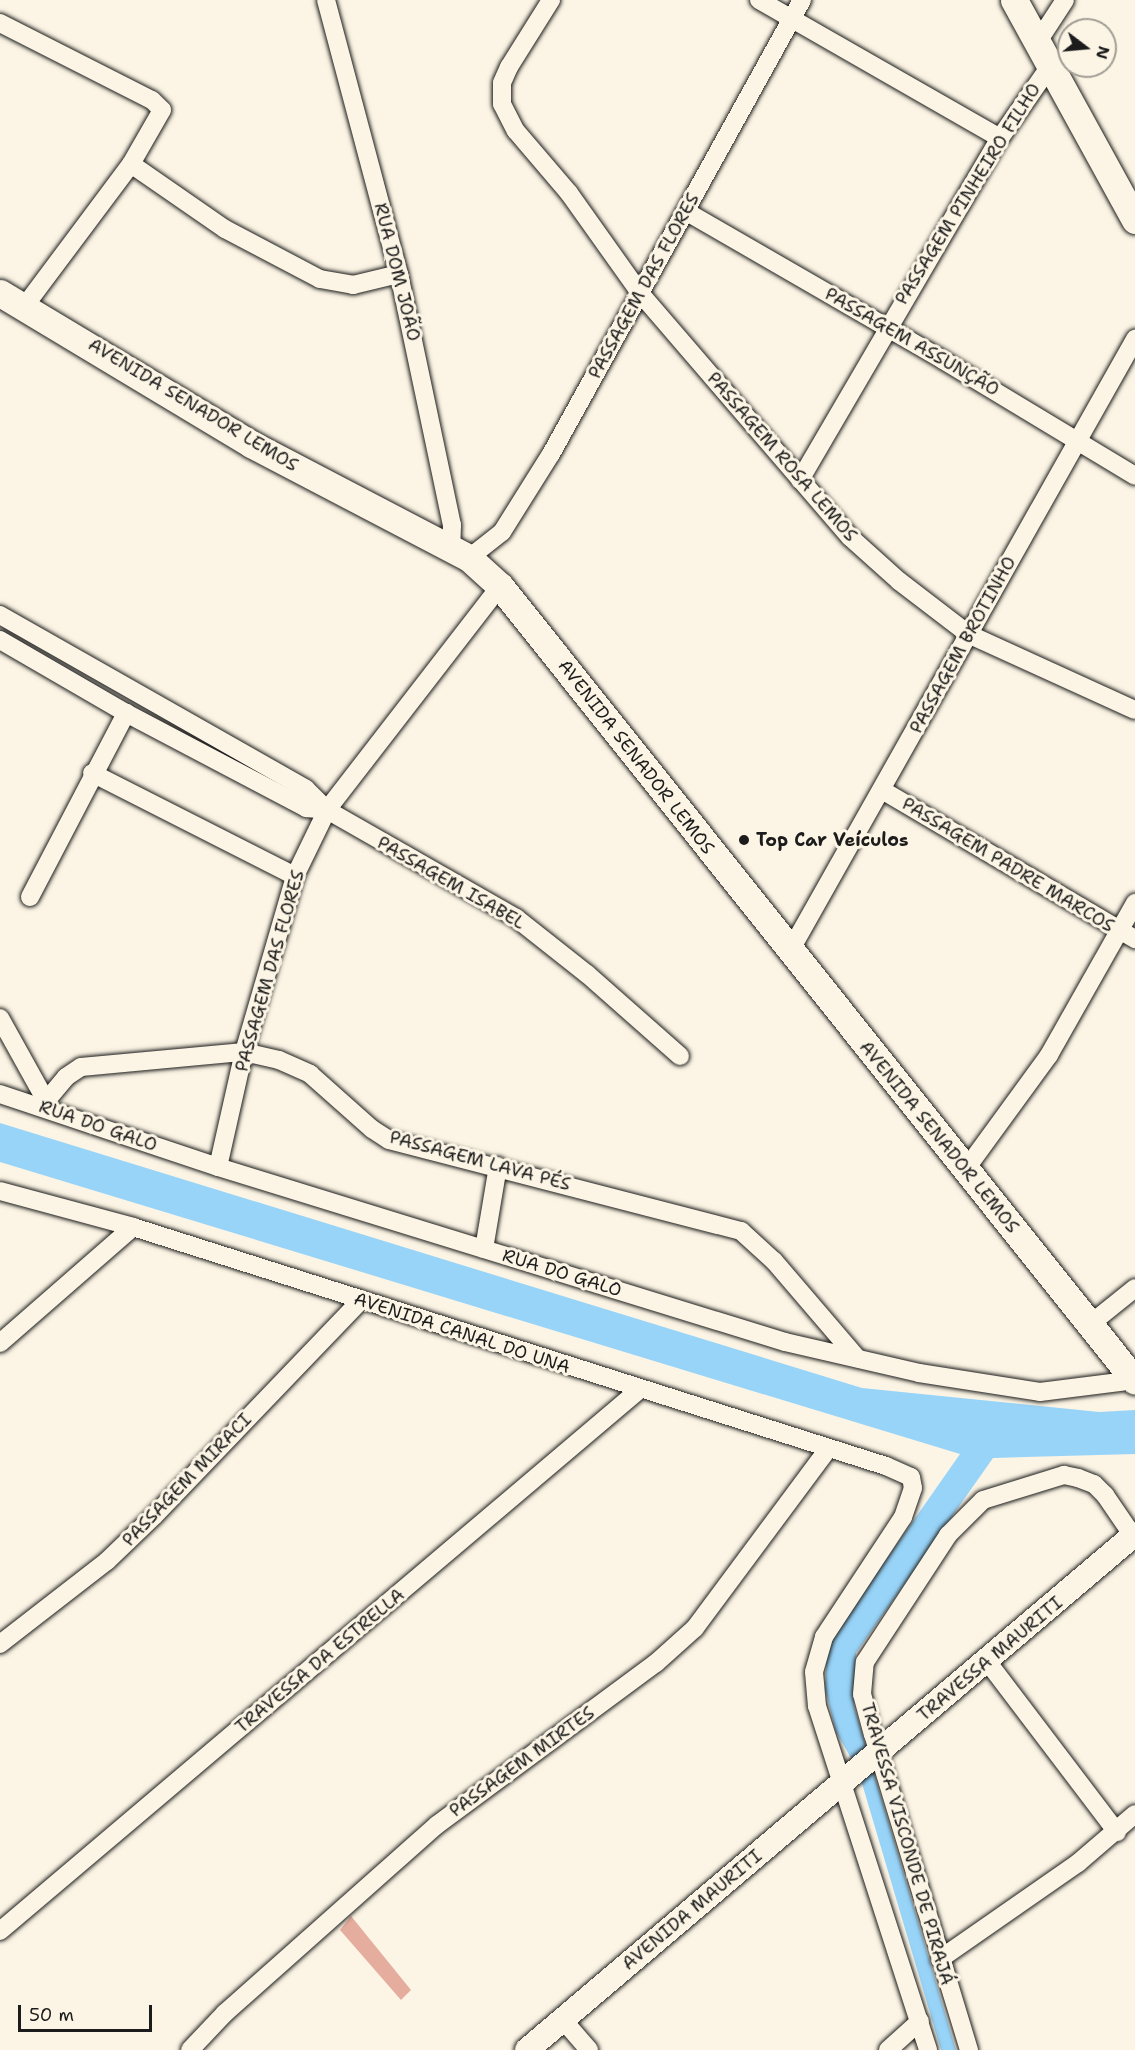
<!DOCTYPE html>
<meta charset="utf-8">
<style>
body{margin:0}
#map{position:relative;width:1135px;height:2050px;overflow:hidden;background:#fcf5e5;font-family:"Shantell Sans",sans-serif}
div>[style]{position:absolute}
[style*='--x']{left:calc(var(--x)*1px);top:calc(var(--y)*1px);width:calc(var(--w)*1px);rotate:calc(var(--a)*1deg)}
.water>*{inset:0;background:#98d4f8}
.building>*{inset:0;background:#e5ad9d}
.roads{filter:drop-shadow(0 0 2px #1c1c1c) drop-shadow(0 0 2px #1c1c1c)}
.street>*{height:18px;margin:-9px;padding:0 9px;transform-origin:9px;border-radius:9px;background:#fcf5e5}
.secondary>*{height:24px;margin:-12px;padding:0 12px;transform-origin:12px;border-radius:12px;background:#fcf5e5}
.primary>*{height:27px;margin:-13.5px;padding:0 13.5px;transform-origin:13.5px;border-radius:13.5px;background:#fcf5e5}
.dots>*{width:16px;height:16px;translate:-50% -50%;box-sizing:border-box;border:3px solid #fcf5e5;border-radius:50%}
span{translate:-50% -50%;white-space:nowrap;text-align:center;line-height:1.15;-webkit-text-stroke:6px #fcf5e5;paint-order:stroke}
.street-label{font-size:18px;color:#1c1c1c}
.poi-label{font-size:18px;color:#1c1c1c;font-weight:700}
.left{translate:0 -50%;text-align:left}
.north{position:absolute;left:1057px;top:18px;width:60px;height:60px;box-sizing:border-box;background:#fcf5e5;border:2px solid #a29e95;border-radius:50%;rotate:106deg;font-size:16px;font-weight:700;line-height:24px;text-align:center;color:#1c1c1c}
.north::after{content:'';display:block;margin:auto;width:21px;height:27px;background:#1c1c1c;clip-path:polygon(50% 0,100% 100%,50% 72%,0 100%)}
.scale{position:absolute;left:18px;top:2005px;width:134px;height:27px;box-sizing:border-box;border:3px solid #1c1c1c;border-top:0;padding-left:8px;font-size:18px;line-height:21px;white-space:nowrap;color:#1c1c1c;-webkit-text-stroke:4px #fcf5e5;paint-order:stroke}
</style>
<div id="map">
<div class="water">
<div style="clip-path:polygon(0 1123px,862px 1388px,1099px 1412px,1135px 1410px,1135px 1454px,993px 1458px,856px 1653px,854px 1706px,956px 2050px,941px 2050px,858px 1770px,836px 1732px,825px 1689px,827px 1651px,839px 1627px,960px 1454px,0 1162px)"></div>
</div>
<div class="building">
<div style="clip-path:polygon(351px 1916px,411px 1990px,401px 2000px,340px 1930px)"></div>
</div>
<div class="roads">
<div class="street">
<div style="--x:326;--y:0;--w:284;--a:75.1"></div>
<div style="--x:399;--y:274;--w:257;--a:78.1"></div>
<div style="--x:452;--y:525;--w:23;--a:92"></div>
<div style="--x:551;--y:0;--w:79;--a:122.1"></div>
<div style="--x:509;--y:67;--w:17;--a:114"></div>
<div style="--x:502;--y:83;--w:21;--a:90"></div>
<div style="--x:502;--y:104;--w:30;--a:63"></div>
<div style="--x:516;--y:131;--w:82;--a:49.5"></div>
<div style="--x:569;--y:193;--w:123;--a:54.6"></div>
<div style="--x:640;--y:293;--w:322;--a:49.3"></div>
<div style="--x:850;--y:537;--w:66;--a:41.9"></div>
<div style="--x:899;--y:581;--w:87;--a:37.5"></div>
<div style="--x:968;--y:634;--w:183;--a:24.5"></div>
<div style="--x:759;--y:0;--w:278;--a:29.8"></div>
<div style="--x:0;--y:23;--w:170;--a:26.9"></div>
<div style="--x:152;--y:100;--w:14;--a:45"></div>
<div style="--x:162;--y:110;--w:62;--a:119.9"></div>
<div style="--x:131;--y:164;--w:179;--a:126.8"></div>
<div style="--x:1037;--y:43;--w:51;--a:-56.9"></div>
<div style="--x:131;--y:164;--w:114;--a:34.7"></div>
<div style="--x:225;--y:229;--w:107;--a:27.8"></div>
<div style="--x:320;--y:279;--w:34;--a:10"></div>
<div style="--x:353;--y:285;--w:47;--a:-13.4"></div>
<div style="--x:687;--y:212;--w:296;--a:30"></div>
<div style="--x:943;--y:360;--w:224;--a:31.1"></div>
<div style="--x:800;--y:480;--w:396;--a:-59.7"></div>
<div style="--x:1000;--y:138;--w:88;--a:-55.2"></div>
<div style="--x:469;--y:558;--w:42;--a:-38.2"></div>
<div style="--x:502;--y:532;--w:92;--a:-57.9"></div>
<div style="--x:551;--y:454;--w:519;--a:-61.06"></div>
<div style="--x:0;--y:615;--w:352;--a:29.6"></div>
<div style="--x:306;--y:789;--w:30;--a:45"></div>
<div style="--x:327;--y:810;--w:218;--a:29.7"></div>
<div style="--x:516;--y:918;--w:90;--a:38.3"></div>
<div style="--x:587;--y:974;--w:124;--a:41.4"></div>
<div style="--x:0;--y:640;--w:146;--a:30.1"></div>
<div style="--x:126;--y:713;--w:204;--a:27.8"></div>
<div style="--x:306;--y:808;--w:21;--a:5"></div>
<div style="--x:92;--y:773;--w:228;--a:26.9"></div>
<div style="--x:882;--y:790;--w:294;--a:30.5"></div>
<div style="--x:30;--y:897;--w:208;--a:-62.4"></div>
<div style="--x:790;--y:951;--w:703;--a:-60.59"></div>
<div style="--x:0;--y:1018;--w:95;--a:61"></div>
<div style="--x:0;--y:1094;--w:230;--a:18.5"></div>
<div style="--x:218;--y:1167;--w:593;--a:17.15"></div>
<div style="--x:785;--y:1342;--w:138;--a:13"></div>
<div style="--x:919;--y:1373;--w:122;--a:8.9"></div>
<div style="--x:1040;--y:1392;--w:96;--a:-7.2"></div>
<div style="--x:41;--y:1107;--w:39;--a:-50"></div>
<div style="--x:66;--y:1077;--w:18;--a:-34"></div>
<div style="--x:81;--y:1067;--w:164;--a:-5.3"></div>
<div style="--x:244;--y:1052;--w:36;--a:13"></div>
<div style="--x:279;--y:1060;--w:34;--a:24"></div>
<div style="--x:310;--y:1074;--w:83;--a:41.6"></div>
<div style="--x:372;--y:1129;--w:20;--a:33"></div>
<div style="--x:389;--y:1140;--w:364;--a:14.5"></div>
<div style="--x:741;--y:1231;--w:45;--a:42.3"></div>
<div style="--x:774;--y:1261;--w:128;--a:49.4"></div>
<div style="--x:218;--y:1167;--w:118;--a:-77.3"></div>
<div style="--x:244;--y:1052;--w:183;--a:-73.8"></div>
<div style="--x:295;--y:876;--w:73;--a:-64.1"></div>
<div style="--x:327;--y:810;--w:283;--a:-52.3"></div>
<div style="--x:966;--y:1169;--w:141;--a:-53.9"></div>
<div style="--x:1049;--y:1055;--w:175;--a:-60.5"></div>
<div style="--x:0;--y:1191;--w:138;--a:15.1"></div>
<div style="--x:133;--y:1227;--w:790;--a:17.61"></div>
<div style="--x:886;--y:1466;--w:27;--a:24"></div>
<div style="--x:911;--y:1477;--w:11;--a:80"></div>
<div style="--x:913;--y:1488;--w:31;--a:109"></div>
<div style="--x:903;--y:1517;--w:144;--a:123.4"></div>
<div style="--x:824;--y:1637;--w:36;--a:106"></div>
<div style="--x:814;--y:1672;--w:34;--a:85"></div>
<div style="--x:817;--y:1706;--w:361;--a:72.1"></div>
<div style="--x:484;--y:1249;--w:84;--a:-80.4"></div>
<div style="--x:1089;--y:1325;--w:59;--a:-38.8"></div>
<div style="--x:0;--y:1343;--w:176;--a:-41.1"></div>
<div style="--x:0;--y:1644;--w:135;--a:-37.8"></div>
<div style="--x:107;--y:1561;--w:65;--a:-43.8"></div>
<div style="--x:154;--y:1516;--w:299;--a:-46.2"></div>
<div style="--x:987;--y:1661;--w:215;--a:52.8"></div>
<div style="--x:0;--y:1931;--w:837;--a:-40.25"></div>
<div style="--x:940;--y:1959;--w:168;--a:-34.8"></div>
<div style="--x:1078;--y:1863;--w:75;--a:-40.7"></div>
<div style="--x:563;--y:2020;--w:40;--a:49"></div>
<div style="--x:190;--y:2050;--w:51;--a:-46.6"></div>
<div style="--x:225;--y:2013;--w:283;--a:-41.6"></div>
<div style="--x:437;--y:1825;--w:272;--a:-36.5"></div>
<div style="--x:656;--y:1663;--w:52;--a:-41.9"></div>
<div style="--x:695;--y:1628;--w:222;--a:-53.4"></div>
<div style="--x:888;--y:2050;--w:43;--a:-42.2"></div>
<div style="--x:969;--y:2050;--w:329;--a:-106.9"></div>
<div style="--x:873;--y:1735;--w:42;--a:-105"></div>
<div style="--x:862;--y:1694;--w:32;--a:-85"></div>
<div style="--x:865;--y:1662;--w:152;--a:-56.8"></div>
<div style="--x:948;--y:1535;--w:49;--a:-45"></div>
<div style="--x:983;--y:1500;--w:85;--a:-17.2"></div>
<div style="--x:1064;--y:1475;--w:14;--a:12"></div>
<div style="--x:1078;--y:1478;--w:17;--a:21"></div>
<div style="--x:1094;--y:1484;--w:16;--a:45"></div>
<div style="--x:1105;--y:1495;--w:53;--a:55.7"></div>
</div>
<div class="secondary">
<div style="--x:527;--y:2050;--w:797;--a:-40.32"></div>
</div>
<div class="primary">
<div style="--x:1014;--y:0;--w:251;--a:61.2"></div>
<div style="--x:0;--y:293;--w:293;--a:31"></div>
<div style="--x:251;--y:444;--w:246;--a:27.6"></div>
<div style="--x:469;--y:558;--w:42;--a:42.1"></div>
<div style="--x:500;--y:586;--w:1017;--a:51.38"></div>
</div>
</div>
<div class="dots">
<div style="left:744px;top:840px;background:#1c1c1c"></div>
</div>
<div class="street-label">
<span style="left:968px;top:194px;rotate:-58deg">PASSAGEM PINHEIRO FILHO</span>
<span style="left:397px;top:272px;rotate:76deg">RUA DOM JOÃO</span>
<span style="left:644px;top:286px;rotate:-61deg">PASSAGEM DAS FLORES</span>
<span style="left:912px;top:342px;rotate:30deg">PASSAGEM ASSUNÇÃO</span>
<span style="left:193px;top:405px;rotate:31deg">AVENIDA SENADOR LEMOS</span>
<span style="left:782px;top:457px;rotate:49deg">PASSAGEM ROSA LEMOS</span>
<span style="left:963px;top:645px;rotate:-61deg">PASSAGEM BROTINHO</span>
<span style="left:636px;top:757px;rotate:52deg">AVENIDA SENADOR LEMOS</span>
<span style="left:1008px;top:865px;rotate:31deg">PASSAGEM PADRE MARCOS</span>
<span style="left:451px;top:883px;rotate:30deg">PASSAGEM ISABEL</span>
<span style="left:270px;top:971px;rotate:-74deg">PASSAGEM DAS FLORES</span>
<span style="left:98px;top:1126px;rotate:19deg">RUA DO GALO</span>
<span style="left:939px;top:1137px;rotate:51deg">AVENIDA SENADOR LEMOS</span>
<span style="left:480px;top:1161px;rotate:15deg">PASSAGEM LAVA PÉS</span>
<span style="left:562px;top:1273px;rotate:17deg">RUA DO GALO</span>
<span style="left:462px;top:1333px;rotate:18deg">AVENIDA CANAL DO UNA</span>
<span style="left:187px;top:1480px;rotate:-46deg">PASSAGEM MIRACI</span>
<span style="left:990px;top:1659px;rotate:-40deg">TRAVESSA MAURITI</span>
<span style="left:320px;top:1661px;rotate:-40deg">TRAVESSA DA ESTRELLA</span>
<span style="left:522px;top:1762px;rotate:-36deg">PASSAGEM MIRTES</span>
<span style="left:907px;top:1844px;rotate:74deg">TRAVESSA VISCONDE DE PIRAJÁ</span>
<span style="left:692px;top:1910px;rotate:-40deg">AVENIDA MAURITI</span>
</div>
<div class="poi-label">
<span class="left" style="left:756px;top:840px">Top Car Veículos</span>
</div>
<div class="north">N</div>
<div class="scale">50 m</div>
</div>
